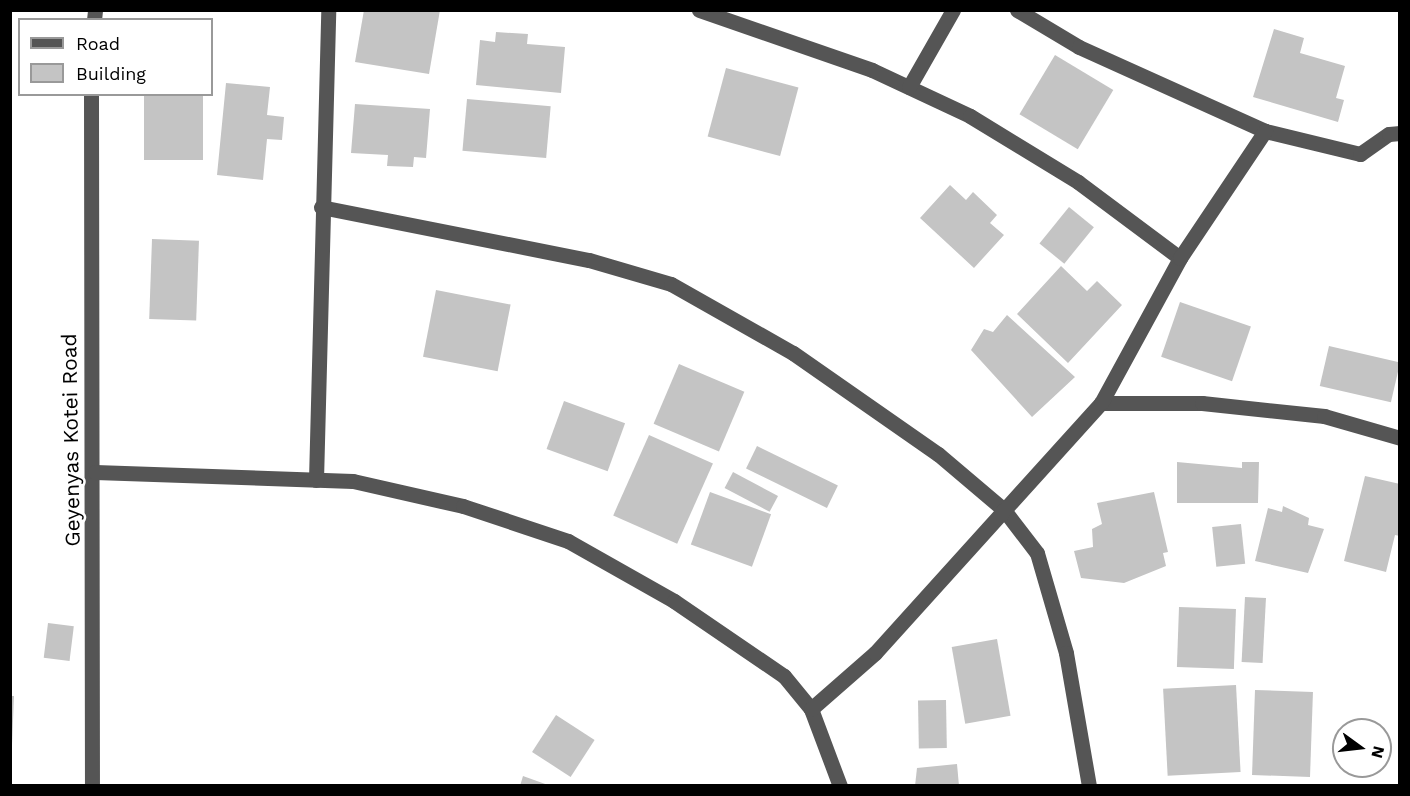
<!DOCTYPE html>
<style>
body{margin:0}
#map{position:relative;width:1410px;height:796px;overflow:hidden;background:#fff;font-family:"Work Sans",sans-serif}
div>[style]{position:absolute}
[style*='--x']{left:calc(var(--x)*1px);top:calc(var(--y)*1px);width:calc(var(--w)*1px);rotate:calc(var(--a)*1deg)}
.building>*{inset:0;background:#c4c4c4;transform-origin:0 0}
.minor>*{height:15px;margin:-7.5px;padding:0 7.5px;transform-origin:7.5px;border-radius:7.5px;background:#555}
span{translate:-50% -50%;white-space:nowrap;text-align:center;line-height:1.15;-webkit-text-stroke:5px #fff;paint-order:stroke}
.street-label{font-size:21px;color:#000}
.frame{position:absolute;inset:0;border:12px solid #000;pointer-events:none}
.legend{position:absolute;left:18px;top:18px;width:195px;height:78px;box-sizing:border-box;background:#fff;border:2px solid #999;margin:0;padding:8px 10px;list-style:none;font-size:18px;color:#000}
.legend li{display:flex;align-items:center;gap:12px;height:30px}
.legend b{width:30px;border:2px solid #999}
.north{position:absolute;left:1332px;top:718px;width:60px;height:60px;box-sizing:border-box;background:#fff;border:2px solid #999;border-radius:50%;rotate:105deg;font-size:16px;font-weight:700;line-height:24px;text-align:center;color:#000}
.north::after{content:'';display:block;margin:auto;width:21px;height:27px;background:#000;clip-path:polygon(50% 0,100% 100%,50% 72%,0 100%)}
</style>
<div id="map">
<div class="building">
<div style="clip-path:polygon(364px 10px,440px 10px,429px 74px,355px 62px)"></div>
<div style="clip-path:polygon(1274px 29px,1304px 38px,1300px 53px,1345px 66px,1336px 98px,1344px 100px,1338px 122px,1253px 97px)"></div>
<div style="clip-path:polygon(496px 32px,528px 34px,527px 44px,565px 47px,561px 93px,476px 85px,480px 40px,495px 42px)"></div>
<div style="left:1055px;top:55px;width:68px;height:69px;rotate:31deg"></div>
<div style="left:726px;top:68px;width:75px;height:71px;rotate:15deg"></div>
<div style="clip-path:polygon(226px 83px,270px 87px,267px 115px,284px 117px,282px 140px,267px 139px,263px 180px,217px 175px)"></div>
<div style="left:144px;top:94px;width:59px;height:66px"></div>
<div style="left:467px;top:99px;width:84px;height:52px;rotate:5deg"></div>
<div style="clip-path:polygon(355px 104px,430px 109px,426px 158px,414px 157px,413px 167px,387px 166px,388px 155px,351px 153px)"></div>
<div style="clip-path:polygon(950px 185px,966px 200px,973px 192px,997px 215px,990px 223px,1004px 235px,974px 268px,920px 218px)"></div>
<div style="left:1069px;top:207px;width:32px;height:47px;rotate:39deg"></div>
<div style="left:152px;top:239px;width:47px;height:80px;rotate:2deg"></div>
<div style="clip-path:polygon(1061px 266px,1087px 291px,1097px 281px,1122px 305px,1068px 363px,1017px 314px)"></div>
<div style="left:436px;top:290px;width:76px;height:68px;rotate:11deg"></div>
<div style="left:1180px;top:302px;width:75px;height:58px;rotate:19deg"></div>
<div style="clip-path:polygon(1007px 315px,1075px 377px,1032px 417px,971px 350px,984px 329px,993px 332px)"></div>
<div style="left:1329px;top:346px;width:73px;height:41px;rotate:13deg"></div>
<div style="left:679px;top:364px;width:71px;height:65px;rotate:23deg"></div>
<div style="left:564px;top:401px;width:65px;height:51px;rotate:20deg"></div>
<div style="left:649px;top:435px;width:70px;height:88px;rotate:24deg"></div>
<div style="left:757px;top:446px;width:90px;height:25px;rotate:26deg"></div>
<div style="clip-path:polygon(1177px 462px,1242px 468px,1242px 462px,1259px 462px,1258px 503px,1177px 503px)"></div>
<div style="left:733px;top:472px;width:51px;height:18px;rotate:28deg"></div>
<div style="clip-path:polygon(1365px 476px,1400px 484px,1400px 536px,1395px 535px,1386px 572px,1344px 561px)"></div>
<div style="left:710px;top:492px;width:65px;height:56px;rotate:20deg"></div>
<div style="clip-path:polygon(1154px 492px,1168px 552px,1163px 553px,1166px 566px,1124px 583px,1081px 578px,1074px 551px,1093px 547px,1092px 529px,1102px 524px,1097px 503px)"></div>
<div style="clip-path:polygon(1283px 506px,1309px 518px,1308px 525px,1324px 529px,1308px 573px,1255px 561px,1268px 508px,1282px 512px)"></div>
<div style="left:1241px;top:524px;width:40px;height:29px;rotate:84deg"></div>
<div style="left:1245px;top:597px;width:21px;height:65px;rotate:3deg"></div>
<div style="left:1179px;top:607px;width:57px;height:60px;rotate:2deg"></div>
<div style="left:48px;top:623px;width:26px;height:35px;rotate:7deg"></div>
<div style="left:997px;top:639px;width:78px;height:46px;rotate:80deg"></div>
<div style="left:1236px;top:685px;width:87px;height:73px;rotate:87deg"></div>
<div style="left:1255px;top:690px;width:58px;height:85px;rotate:2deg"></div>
<div style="clip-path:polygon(10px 696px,14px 696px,12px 745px,10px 745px)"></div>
<div style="left:946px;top:700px;width:48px;height:28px;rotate:89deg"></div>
<div style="left:556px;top:715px;width:46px;height:44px;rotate:33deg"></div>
<div style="clip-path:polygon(957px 764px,959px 786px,915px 786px,917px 768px)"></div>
<div style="clip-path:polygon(523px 776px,548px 785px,548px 786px,520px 786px)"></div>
</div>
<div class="minor">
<div style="--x:699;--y:10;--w:183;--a:19.1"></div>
<div style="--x:872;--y:70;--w:108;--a:25.1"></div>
<div style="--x:970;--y:116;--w:127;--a:31.4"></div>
<div style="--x:1078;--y:182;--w:127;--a:36.7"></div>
<div style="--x:1017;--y:10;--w:72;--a:30.8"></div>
<div style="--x:1079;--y:47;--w:204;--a:24.3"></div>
<div style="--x:1265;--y:131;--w:98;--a:13.6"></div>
<div style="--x:1360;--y:154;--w:35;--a:-35"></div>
<div style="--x:1389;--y:134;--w:11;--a:-5"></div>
<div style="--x:94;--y:20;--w:10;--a:-84"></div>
<div style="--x:909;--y:87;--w:89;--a:-60.3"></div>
<div style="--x:91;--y:94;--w:692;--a:89.92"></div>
<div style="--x:321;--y:207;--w:273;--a:11.2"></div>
<div style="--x:589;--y:260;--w:85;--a:16.3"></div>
<div style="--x:671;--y:284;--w:140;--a:29.5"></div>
<div style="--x:793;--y:353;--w:177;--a:34.9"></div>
<div style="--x:938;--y:454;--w:87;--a:40.3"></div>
<div style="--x:1004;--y:510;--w:54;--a:52.5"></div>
<div style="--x:1037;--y:553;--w:104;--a:73.8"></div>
<div style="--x:1066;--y:653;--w:135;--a:80.2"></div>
<div style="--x:1101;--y:403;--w:101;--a:0"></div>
<div style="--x:1202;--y:403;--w:123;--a:6.1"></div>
<div style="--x:1324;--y:416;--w:79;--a:16.1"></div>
<div style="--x:95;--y:472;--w:258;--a:2"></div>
<div style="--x:353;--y:481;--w:113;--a:12.8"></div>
<div style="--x:463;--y:506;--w:111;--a:18.4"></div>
<div style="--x:568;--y:541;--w:122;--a:29.5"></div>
<div style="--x:674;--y:601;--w:133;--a:34.3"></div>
<div style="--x:784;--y:676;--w:43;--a:50.7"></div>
<div style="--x:811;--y:709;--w:82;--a:69.4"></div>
<div style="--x:316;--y:480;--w:470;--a:-88.5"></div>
<div style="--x:811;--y:709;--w:85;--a:-41.2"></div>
<div style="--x:875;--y:653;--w:337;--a:-47.9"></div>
<div style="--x:1101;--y:403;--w:165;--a:-61.4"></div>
<div style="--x:1180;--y:258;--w:153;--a:-56.2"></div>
</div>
<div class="street-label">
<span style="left:71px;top:440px;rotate:-91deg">Geyenyas Kotei Road</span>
</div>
<div class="frame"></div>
<ul class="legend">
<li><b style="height:8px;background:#555"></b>Road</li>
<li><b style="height:16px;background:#c4c4c4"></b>Building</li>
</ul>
<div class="north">N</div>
</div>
